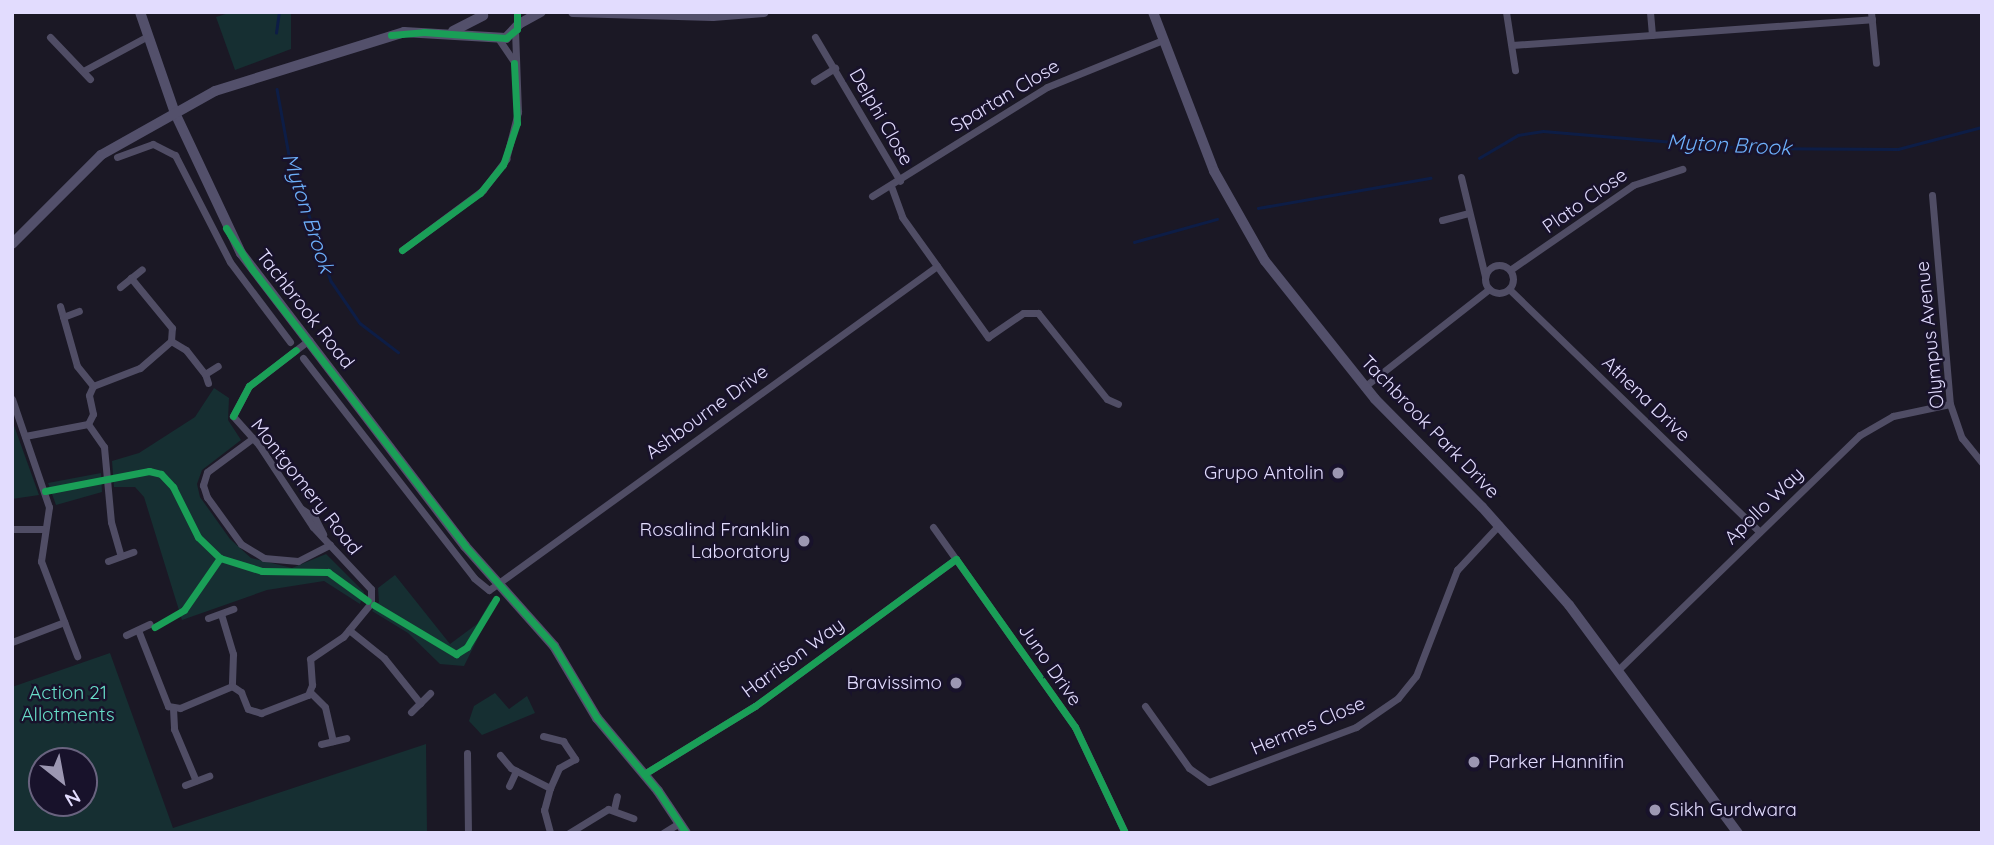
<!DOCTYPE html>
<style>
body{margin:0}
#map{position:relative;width:1994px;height:845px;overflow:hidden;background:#1b1825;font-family:Quicksand,sans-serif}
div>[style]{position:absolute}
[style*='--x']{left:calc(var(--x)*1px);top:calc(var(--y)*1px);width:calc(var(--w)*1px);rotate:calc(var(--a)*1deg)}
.green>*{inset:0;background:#162f32}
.stream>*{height:2.5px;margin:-1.25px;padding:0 1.25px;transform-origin:1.25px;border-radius:1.25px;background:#0d1d46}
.street>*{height:7px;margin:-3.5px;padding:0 3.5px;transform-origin:3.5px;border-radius:3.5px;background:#504d65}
.street>.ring{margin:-3.5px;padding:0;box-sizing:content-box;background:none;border:7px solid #504d65;border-radius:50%}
.secondary>*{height:10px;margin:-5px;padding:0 5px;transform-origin:5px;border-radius:5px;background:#53506b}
.cycleway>*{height:7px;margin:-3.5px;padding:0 3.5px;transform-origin:3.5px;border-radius:3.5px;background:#1a9f57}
.dots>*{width:19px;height:19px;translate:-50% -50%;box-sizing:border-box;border:4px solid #18122b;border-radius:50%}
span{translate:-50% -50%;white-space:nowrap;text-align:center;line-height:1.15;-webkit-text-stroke:5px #18122b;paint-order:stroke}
.street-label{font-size:19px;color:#e2dcfe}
.poi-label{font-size:19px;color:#e2dcfe}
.right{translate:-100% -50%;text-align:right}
.left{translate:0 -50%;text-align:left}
.park-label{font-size:19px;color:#68dec9}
.water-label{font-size:21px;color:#6db0fb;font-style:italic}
.frame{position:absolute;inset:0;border:14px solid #e2dcfe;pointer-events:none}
.north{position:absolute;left:28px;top:747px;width:70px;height:70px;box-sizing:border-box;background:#18122b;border:2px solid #69637f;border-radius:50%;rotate:149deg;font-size:19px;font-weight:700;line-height:28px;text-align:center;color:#e2dcfe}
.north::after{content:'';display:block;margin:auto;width:24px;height:32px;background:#9c97b2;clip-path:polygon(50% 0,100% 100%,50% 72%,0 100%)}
</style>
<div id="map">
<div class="green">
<div style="clip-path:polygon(232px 12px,291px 12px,291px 49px,235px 70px,216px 17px)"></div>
<div style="clip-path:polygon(214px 388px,229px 398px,228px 420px,241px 440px,202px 470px,197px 484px,200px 497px,230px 539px,251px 558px,292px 568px,326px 554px,364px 592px,360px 604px,324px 581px,267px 590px,182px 620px,144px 497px,135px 487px,114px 487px,112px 461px,139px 453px,195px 417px)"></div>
<div style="clip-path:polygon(12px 420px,39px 495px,12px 499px)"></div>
<div style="clip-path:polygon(101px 473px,102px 492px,56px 505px,48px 483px)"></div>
<div style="clip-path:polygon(395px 575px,450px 644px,477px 624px,490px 602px,495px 604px,464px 666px,440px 664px,408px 633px,372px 611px,379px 602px,378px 588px)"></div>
<div style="clip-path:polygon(evenodd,110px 653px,173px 828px,426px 744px,427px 833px,12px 833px,12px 687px,110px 653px,84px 761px,84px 803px,42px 803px,42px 761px,84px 761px)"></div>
<div style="clip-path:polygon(495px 693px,509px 709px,527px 696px,535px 713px,482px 735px,469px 721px,474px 706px)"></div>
</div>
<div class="stream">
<div style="--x:276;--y:33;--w:21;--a:-82"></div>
<div style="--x:277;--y:89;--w:67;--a:79.7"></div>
<div style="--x:289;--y:155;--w:133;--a:71.6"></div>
<div style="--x:331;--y:281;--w:51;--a:55.4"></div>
<div style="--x:360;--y:323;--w:48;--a:37.3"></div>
<div style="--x:1479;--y:158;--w:45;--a:-30.5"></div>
<div style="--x:1518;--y:135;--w:25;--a:-9"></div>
<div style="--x:1543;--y:131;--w:202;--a:4.8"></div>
<div style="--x:1744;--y:148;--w:154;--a:0.4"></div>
<div style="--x:1898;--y:149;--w:87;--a:-14.7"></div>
<div style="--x:1258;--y:208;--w:175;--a:-9.9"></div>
<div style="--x:1134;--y:242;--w:86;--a:-15.5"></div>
</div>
<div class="street">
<div style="--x:1506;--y:12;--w:59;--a:81.2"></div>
<div style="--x:1650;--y:12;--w:23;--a:85"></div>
<div style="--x:1871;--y:12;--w:51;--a:84.4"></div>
<div style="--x:50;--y:37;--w:58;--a:46.4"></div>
<div style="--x:815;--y:37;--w:167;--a:59.4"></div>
<div style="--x:498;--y:38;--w:29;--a:56"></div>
<div style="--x:1512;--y:45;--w:361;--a:-4.1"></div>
<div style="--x:85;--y:70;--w:72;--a:-28.4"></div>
<div style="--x:814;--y:81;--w:25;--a:-32"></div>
<div style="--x:117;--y:157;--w:38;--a:-20"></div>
<div style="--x:153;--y:144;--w:25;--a:27"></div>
<div style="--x:175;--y:155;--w:120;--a:62.8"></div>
<div style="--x:230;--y:262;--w:100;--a:53.1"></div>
<div style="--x:1461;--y:177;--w:102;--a:76.4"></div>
<div style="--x:891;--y:186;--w:33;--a:70"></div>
<div style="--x:902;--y:217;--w:148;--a:54.4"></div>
<div style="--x:988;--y:337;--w:42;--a:-34.4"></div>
<div style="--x:1023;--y:313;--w:15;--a:0"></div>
<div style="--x:1038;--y:313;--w:110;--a:51.3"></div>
<div style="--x:1107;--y:399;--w:12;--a:24"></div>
<div style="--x:1932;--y:195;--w:210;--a:85.1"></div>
<div style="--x:1950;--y:404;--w:36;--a:71"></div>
<div style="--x:1962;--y:438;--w:32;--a:51"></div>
<div style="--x:872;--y:196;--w:206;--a:-31.9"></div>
<div style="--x:1047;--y:87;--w:125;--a:-22.1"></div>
<div style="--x:1442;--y:220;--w:27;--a:-15"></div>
<div style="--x:402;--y:250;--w:101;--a:-36.5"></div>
<div style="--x:483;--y:190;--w:39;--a:-53"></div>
<div style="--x:506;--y:159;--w:49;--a:-75.7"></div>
<div style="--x:518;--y:112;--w:80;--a:-92.1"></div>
<div class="ring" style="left:1485px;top:265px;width:21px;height:21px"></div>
<div style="--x:1510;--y:270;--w:150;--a:-34.6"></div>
<div style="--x:1633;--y:185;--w:52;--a:-18.1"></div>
<div style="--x:120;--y:287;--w:28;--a:-39"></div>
<div style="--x:1509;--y:289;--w:349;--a:44.1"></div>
<div style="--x:60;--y:306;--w:62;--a:74.2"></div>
<div style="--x:77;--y:366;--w:26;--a:51"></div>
<div style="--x:63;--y:317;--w:17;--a:-21"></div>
<div style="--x:171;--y:341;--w:17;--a:31"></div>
<div style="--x:186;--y:350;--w:31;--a:52"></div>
<div style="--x:303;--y:358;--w:279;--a:52.1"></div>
<div style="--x:474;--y:578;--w:19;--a:39"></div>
<div style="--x:489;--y:590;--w:553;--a:-35.87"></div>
<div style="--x:208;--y:383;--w:9;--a:-108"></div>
<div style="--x:205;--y:374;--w:15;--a:-32"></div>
<div style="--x:1364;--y:387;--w:159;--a:-38.1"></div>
<div style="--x:12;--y:399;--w:114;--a:71.1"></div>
<div style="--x:49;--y:507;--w:55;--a:98.4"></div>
<div style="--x:41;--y:561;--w:102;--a:69.2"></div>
<div style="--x:88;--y:424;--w:28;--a:55"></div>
<div style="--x:104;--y:447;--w:75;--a:84.7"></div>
<div style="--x:111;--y:522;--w:35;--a:74"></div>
<div style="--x:25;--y:436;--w:64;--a:-10.8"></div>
<div style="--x:88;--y:424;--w:11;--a:-63"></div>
<div style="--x:93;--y:414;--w:19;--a:-102"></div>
<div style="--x:89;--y:395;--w:10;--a:-66"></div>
<div style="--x:93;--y:386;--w:50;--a:-21"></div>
<div style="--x:140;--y:368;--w:41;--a:-41.1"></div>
<div style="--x:171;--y:341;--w:13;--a:-86"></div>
<div style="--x:172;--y:328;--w:65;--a:-129.4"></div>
<div style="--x:253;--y:438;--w:57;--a:143.5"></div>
<div style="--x:207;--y:472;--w:14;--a:107"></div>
<div style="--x:203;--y:485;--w:13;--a:72"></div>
<div style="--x:207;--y:497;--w:58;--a:54.1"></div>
<div style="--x:241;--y:544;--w:27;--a:31"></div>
<div style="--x:264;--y:558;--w:34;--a:5"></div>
<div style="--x:298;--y:561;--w:36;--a:-27"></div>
<div style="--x:302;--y:509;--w:16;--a:35"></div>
<div style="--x:315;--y:518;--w:18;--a:63"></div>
<div style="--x:933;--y:527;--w:245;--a:54.6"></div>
<div style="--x:1075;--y:727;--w:117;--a:64.7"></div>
<div style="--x:12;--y:529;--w:33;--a:0"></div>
<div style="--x:108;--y:561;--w:27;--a:-20"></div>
<div style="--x:221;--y:614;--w:42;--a:73.3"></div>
<div style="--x:233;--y:654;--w:32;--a:92"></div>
<div style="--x:208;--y:618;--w:27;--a:-20"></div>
<div style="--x:138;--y:630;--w:82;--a:68.5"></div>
<div style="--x:168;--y:706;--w:12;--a:9"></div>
<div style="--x:180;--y:708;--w:56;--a:-22.9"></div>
<div style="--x:232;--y:686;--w:11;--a:34"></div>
<div style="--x:241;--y:692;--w:18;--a:68"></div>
<div style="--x:248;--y:709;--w:14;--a:17"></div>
<div style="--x:261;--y:713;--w:50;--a:-21"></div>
<div style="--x:308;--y:695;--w:11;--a:-68"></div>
<div style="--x:312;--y:685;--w:26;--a:-94"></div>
<div style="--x:310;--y:659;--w:40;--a:-34"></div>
<div style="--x:343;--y:637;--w:44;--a:-50.5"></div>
<div style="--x:371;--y:603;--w:14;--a:-90"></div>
<div style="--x:371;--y:589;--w:85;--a:-133.1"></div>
<div style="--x:313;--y:527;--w:98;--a:-123.4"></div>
<div style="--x:259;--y:445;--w:39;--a:-132"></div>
<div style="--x:233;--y:416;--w:34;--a:-62"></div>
<div style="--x:249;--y:386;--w:76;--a:-37.5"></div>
<div style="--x:349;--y:630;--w:45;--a:38.7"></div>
<div style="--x:384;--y:658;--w:58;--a:51.3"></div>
<div style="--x:126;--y:635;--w:26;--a:-25"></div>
<div style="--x:12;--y:642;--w:56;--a:-21"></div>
<div style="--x:1620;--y:668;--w:334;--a:-44.2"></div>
<div style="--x:1860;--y:435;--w:38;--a:-30"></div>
<div style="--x:1893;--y:416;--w:58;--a:-11.9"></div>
<div style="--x:310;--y:692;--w:21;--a:45"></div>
<div style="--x:325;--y:707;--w:35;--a:77"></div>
<div style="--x:1145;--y:706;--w:76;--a:54.6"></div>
<div style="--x:1189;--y:768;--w:24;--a:35"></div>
<div style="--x:1209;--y:782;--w:157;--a:-20.5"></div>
<div style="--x:1356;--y:727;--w:51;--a:-34.6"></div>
<div style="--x:1398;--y:698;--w:28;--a:-51"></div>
<div style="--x:1416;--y:676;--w:114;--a:-68.9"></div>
<div style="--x:1457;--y:570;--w:62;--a:-47"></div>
<div style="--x:173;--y:708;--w:21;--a:87"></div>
<div style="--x:174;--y:729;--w:56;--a:67.1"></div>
<div style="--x:411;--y:712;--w:27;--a:-45"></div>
<div style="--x:543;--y:736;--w:21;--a:14"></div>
<div style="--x:563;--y:741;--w:22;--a:56"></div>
<div style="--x:575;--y:759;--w:18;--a:151"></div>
<div style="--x:559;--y:768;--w:22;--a:114"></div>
<div style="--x:550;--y:788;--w:23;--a:105"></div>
<div style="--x:544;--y:810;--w:24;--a:75"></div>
<div style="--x:321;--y:744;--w:26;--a:-13"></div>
<div style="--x:467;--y:753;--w:80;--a:89.3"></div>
<div style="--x:500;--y:755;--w:17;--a:50"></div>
<div style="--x:511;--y:768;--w:44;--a:27.1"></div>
<div style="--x:644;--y:774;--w:130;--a:-31.5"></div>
<div style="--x:755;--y:706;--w:249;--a:-36.2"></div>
<div style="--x:185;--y:785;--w:26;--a:-21"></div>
<div style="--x:509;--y:786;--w:17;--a:-65"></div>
<div style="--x:614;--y:809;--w:13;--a:-77"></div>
<div style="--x:569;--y:833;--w:46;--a:-31.6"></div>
<div style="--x:608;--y:809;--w:27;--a:20"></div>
<div style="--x:663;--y:833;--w:19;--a:-32"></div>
</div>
<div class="secondary">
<div style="--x:140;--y:12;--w:107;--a:70.9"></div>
<div style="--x:175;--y:113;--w:155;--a:64.8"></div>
<div style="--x:241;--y:253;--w:369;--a:52.6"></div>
<div style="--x:465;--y:546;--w:134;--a:48.3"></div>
<div style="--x:554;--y:646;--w:84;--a:59.2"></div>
<div style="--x:597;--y:718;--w:95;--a:50.1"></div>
<div style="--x:658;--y:791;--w:50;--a:56.3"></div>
<div style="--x:573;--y:12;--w:140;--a:1.6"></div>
<div style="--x:713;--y:16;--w:51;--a:-4.5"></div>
<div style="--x:1153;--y:12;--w:170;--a:69"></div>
<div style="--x:1214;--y:171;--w:103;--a:60.5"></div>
<div style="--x:1265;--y:261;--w:176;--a:51.4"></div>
<div style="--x:1375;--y:399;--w:152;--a:45.3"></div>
<div style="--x:1482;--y:507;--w:131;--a:48.4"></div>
<div style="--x:1569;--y:605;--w:284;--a:53.5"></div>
<div style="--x:453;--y:31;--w:34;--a:-27"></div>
<div style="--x:12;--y:244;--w:126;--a:-45"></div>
<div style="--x:101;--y:155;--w:131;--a:-29.3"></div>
<div style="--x:215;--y:91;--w:198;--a:-17.3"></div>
<div style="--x:404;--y:32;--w:102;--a:3.4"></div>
<div style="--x:506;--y:38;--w:19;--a:-47"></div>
<div style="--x:519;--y:24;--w:25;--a:-29"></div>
</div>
<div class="cycleway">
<div style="--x:391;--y:35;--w:33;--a:-5"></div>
<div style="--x:424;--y:32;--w:82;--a:4.2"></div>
<div style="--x:506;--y:38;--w:14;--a:-39"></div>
<div style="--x:517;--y:29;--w:17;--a:-90"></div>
<div style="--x:226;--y:228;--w:49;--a:57.6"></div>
<div style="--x:252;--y:269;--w:349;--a:52.4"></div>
<div style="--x:465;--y:546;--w:134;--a:48.3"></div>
<div style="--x:554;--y:646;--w:84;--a:59.2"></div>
<div style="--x:597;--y:718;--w:95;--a:50.1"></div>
<div style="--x:658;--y:791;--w:50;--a:56.3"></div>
<div style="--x:402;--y:250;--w:97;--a:-36.2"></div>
<div style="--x:480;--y:193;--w:36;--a:-51"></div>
<div style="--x:503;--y:165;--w:44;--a:-71.6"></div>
<div style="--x:517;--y:123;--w:60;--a:-92.9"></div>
<div style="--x:233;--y:416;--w:34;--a:-62"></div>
<div style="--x:249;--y:386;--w:59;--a:-37.5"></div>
<div style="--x:45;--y:491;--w:106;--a:-10.9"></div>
<div style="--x:149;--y:471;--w:12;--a:14"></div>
<div style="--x:161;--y:474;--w:18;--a:47"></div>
<div style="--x:173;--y:487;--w:56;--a:63.4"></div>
<div style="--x:198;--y:537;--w:30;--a:44"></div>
<div style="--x:220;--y:558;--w:63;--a:124.7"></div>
<div style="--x:184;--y:610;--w:34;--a:150"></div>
<div style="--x:220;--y:558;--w:44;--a:17.2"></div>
<div style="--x:262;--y:571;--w:66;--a:0.9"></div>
<div style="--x:328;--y:572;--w:49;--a:35.9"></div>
<div style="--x:374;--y:605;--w:96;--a:30.9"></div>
<div style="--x:456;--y:654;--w:13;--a:-32"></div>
<div style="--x:467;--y:647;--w:56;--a:-58.9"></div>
<div style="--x:644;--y:774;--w:130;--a:-31.5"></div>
<div style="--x:755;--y:706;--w:249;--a:-36.2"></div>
<div style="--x:956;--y:559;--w:206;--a:54.7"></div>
<div style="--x:1075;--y:727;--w:117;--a:64.7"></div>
</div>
<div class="dots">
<div style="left:1338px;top:473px;background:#9c97b2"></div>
<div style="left:804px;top:541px;background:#9c97b2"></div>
<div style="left:956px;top:683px;background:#9c97b2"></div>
<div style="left:1474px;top:762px;background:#9c97b2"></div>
<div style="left:1655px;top:810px;background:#9c97b2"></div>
</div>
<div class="street-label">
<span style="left:1005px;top:96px;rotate:-31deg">Spartan Close</span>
<span style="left:881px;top:117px;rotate:60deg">Delphi Close</span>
<span style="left:1585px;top:201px;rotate:-35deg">Plato Close</span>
<span style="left:305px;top:309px;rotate:52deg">Tachbrook Road</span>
<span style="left:1930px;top:335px;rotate:-96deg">Olympus Avenue</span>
<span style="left:1646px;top:399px;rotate:44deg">Athena Drive</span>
<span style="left:707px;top:412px;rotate:-36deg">Ashbourne Drive</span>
<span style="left:1430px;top:427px;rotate:46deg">Tachbrook Park Drive</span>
<span style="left:306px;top:487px;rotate:52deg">Montgomery Road</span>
<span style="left:1764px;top:506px;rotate:-44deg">Apollo Way</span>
<span style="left:793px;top:658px;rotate:-36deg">Harrison Way</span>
<span style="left:1050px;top:665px;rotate:55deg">Juno Drive</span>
<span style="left:1308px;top:726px;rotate:-23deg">Hermes Close</span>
</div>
<div class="poi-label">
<span class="right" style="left:1324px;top:473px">Grupo Antolin</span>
<span class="right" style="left:790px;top:541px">Rosalind Franklin<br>Laboratory</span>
<span class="right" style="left:942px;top:683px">Bravissimo</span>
<span class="left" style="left:1488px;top:762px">Parker Hannifin</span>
<span class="left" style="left:1669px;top:810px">Sikh Gurdwara</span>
</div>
<div class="park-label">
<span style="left:68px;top:704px">Action 21<br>Allotments</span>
</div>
<div class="water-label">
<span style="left:1729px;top:144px;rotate:3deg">Myton Brook</span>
<span style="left:309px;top:213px;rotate:72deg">Myton Brook</span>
</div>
<div class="frame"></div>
<div class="north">N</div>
</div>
